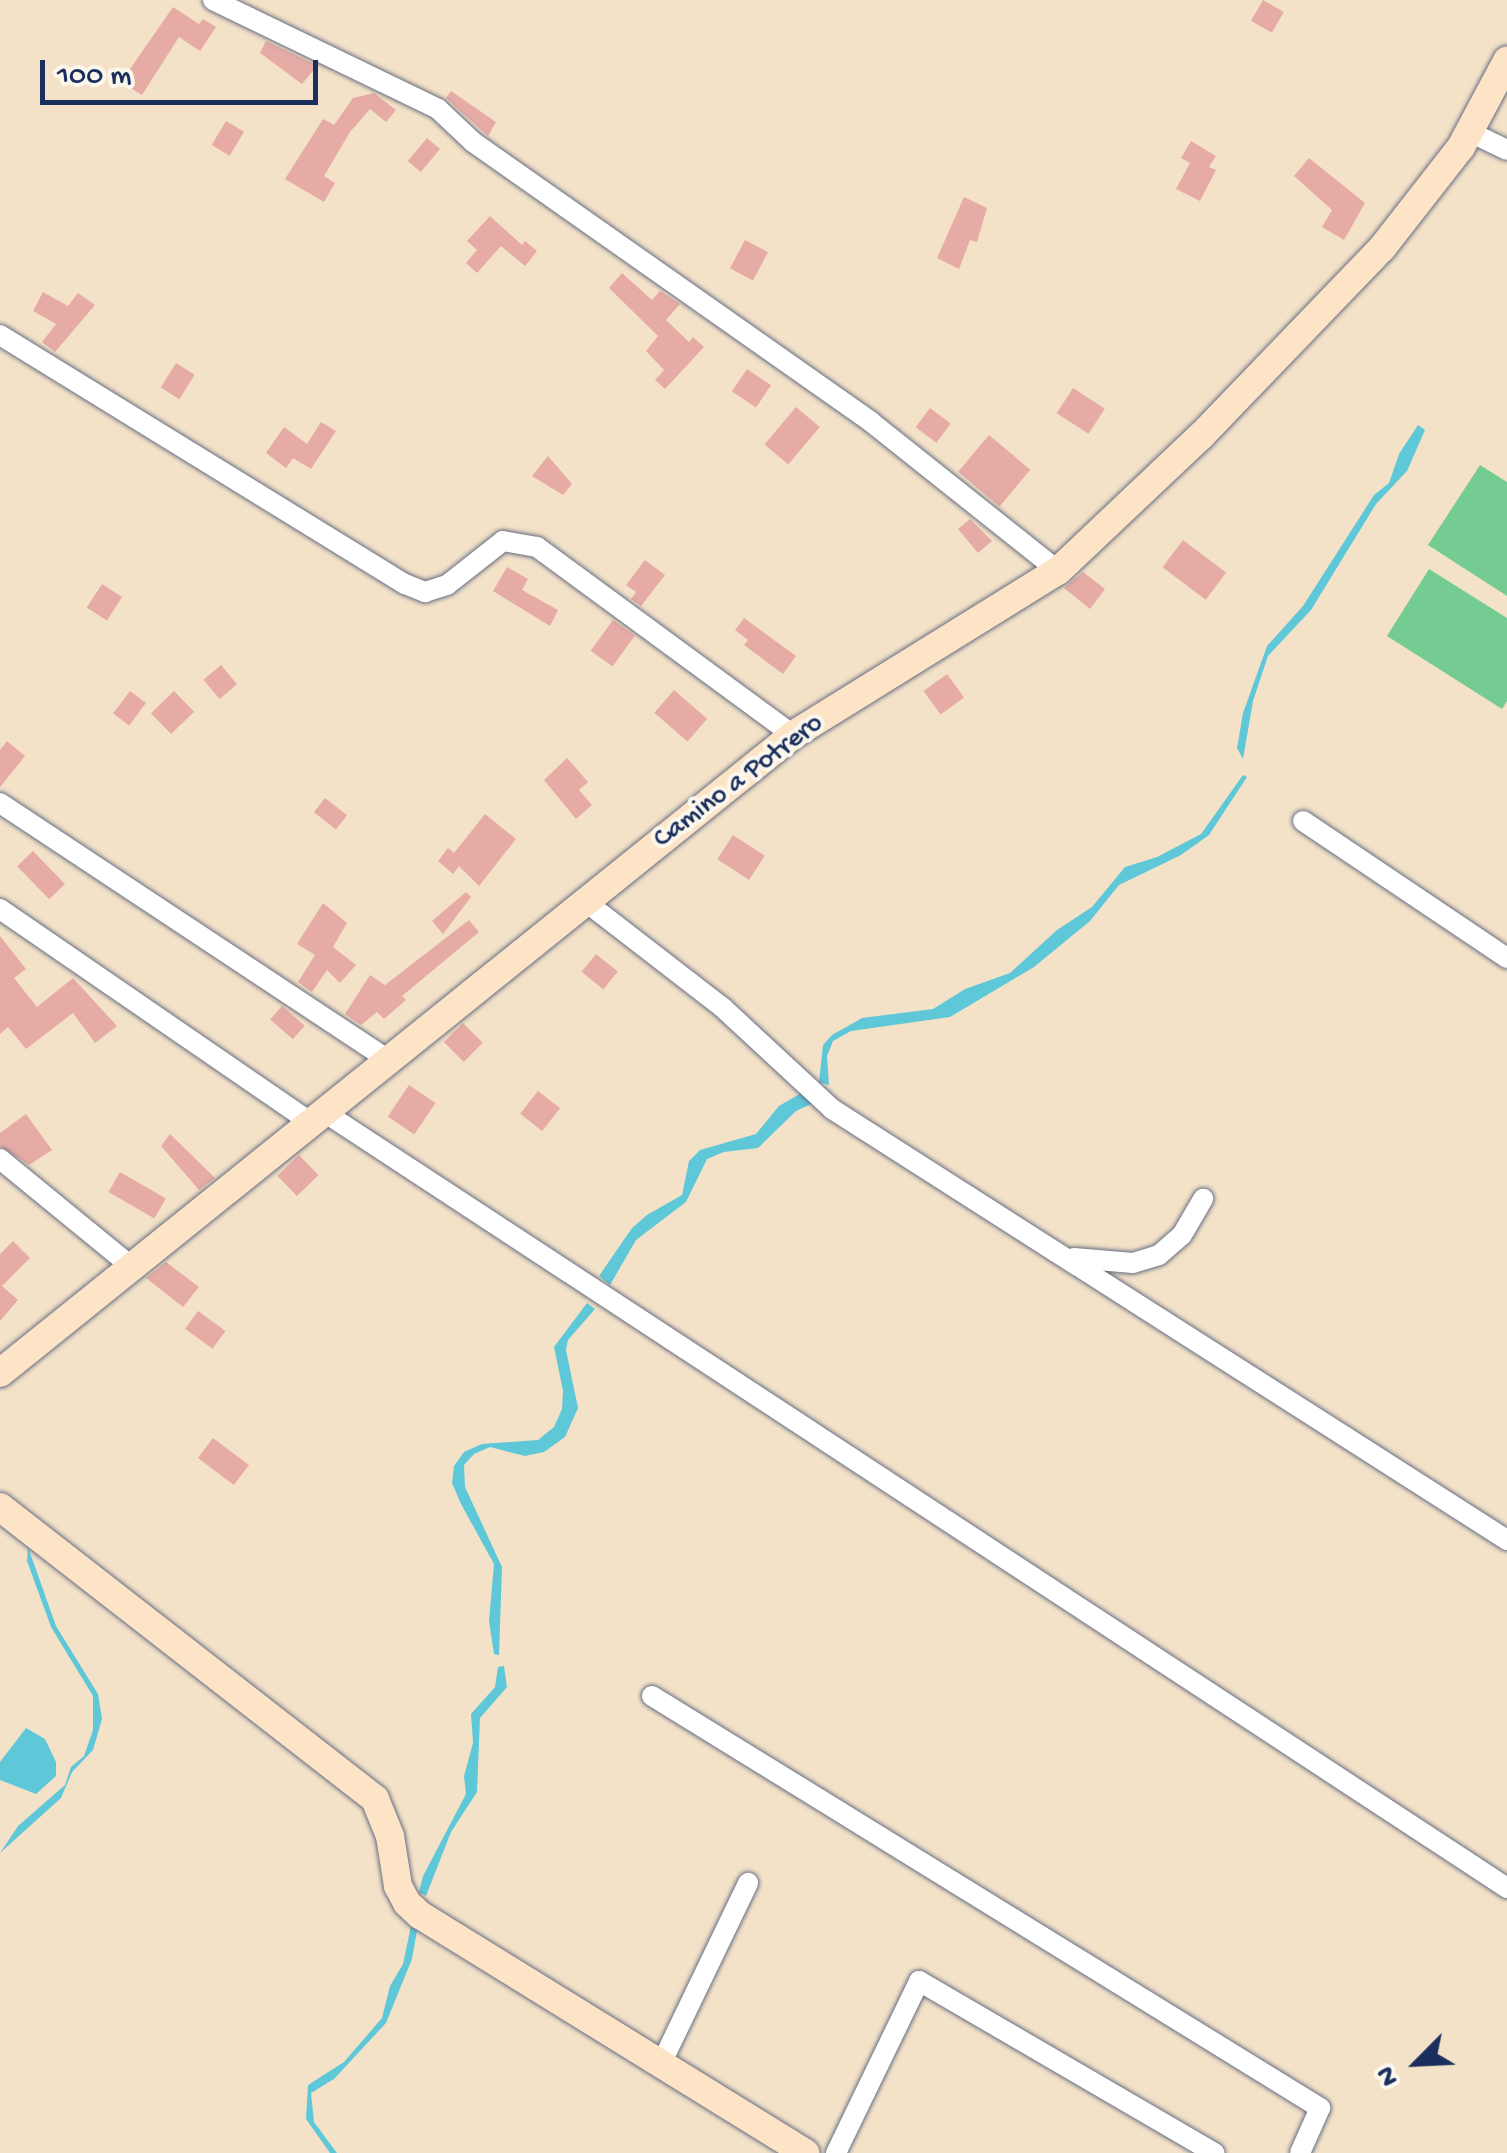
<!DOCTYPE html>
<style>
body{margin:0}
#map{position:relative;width:1507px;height:2153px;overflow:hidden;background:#f4e2c8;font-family:"Gochi Hand",sans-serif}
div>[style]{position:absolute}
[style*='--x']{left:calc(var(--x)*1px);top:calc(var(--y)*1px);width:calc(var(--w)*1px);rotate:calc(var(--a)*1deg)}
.green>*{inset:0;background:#74cc92}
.water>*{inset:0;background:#5ec8d9}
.building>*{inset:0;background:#e6aba5;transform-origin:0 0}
.roads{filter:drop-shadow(0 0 2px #676e83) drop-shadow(0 0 2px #676e83)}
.street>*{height:20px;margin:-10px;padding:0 10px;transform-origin:10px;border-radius:10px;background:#fff}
.secondary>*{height:28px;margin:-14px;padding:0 14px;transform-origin:14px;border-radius:14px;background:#fee4c6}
span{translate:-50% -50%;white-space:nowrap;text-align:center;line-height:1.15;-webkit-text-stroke:8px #fbf7ec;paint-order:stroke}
.street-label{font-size:28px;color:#1b2f5e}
.north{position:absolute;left:1367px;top:2013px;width:100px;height:100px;-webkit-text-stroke:8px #fbf7ec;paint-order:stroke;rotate:246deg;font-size:28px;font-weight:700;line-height:40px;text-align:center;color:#1b2f5e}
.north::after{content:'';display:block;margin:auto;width:35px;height:45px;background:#1b2f5e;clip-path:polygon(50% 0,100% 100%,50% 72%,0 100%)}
.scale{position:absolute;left:40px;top:60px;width:278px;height:45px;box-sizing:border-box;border:5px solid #1b2f5e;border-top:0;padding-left:12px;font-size:30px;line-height:35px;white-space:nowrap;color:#1b2f5e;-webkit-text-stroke:8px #fbf7ec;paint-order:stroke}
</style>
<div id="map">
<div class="green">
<div style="clip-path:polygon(1480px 465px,1507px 482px,1507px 596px,1428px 545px)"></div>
<div style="clip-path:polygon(1429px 569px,1507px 618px,1507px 701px,1502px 709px,1387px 636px)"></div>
</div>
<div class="water">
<div style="clip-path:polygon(1418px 425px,1425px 430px,1407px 471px,1376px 504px,1311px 610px,1268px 656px,1253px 701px,1243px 759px,1237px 748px,1243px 713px,1267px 646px,1303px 606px,1374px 495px,1389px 483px,1399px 454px)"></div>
<div style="clip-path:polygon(1243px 775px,1247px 777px,1209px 835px,1181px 855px,1119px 885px,1090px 921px,1034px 967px,950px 1017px,851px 1031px,833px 1041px,827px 1056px,829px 1085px,819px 1082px,823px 1045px,832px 1035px,862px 1018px,933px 1009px,965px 989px,1010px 973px,1057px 930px,1092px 907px,1125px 867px,1157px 857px,1201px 834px)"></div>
<div style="clip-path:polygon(803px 1092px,813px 1103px,796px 1111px,758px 1148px,724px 1152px,707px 1159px,686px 1202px,636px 1240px,610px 1285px,599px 1276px,632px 1228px,647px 1215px,682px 1195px,689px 1161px,700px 1150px,756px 1134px,779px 1106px)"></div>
<div style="clip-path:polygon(587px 1303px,595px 1309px,568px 1340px,566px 1350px,578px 1408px,565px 1437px,544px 1452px,525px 1456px,490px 1447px,474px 1454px,464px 1465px,465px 1487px,502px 1567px,499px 1655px,494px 1654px,489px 1621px,494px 1564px,461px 1504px,452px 1483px,454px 1466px,464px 1452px,482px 1444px,538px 1440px,554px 1427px,562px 1409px,563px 1391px,554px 1347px)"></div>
<div style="clip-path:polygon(28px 1547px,56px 1626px,98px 1694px,102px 1719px,93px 1750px,72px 1772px,61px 1798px,0 1853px,18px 1826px,65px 1785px,71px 1767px,84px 1756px,93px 1730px,93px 1696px,51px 1627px,27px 1561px)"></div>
<div style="clip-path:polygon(504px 1666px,507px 1687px,480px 1718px,477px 1792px,451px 1832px,426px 1896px,419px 1892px,423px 1876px,466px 1794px,464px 1776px,473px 1743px,471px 1714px,495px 1687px,498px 1667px)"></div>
<div style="clip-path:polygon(26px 1728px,45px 1739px,56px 1762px,56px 1776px,36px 1794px,0 1780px,0 1762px)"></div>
<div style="clip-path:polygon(412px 1921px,418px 1925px,412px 1959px,386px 2023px,334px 2079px,311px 2093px,314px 2122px,337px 2153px,330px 2153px,306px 2119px,308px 2085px,344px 2062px,382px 2018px,390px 1986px,403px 1964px)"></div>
</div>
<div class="building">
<div style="left:1263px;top:0;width:24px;height:24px;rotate:30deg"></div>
<div style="clip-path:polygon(173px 7px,199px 24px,203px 19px,216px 27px,200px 51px,179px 37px,142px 95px,121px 82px)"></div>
<div style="clip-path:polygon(266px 41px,314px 64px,317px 66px,302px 84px,260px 53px)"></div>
<div style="clip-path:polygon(451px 91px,496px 122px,488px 136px,446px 98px)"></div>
<div style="clip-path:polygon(374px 93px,396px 110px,386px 122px,370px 109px,350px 132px,324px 176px,335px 183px,324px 202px,285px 179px,323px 119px,334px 125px,353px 98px)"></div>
<div style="left:226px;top:121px;width:21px;height:28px;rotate:31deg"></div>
<div style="left:427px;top:138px;width:17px;height:30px;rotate:40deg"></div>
<div style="clip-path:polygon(1191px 141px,1216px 156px,1209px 167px,1216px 170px,1200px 201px,1176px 189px,1190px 163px,1181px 158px)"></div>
<div style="clip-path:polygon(1309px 158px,1365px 203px,1344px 240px,1322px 227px,1332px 210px,1294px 176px)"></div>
<div style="clip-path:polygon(964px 197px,987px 208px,977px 242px,970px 240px,959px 269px,937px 258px)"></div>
<div style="clip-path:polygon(490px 216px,522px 245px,525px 241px,537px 251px,525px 266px,501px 246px,477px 273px,466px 263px,477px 250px,467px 241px)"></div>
<div style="left:745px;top:240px;width:26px;height:32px;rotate:28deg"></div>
<div style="clip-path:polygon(622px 273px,652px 300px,660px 291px,680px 304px,666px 320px,689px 342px,693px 337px,704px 347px,665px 389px,655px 380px,664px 370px,646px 351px,658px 336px,609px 288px)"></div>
<div style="clip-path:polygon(43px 292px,68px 306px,78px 293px,95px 305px,55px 352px,42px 342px,56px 324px,33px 311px)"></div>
<div style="left:176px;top:363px;width:22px;height:29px;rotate:32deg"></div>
<div style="left:747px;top:369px;width:29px;height:27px;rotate:34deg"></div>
<div style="left:1073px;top:388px;width:38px;height:30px;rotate:33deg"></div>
<div style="left:796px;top:407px;width:31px;height:49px;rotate:40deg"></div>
<div style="left:930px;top:408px;width:26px;height:24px;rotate:37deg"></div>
<div style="clip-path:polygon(321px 422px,336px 431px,311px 469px,293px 458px,286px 468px,266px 453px,284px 427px,307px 444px)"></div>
<div style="left:989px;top:435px;width:54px;height:48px;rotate:40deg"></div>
<div style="clip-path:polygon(548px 456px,572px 484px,563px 495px,532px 476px)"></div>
<div style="clip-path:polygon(970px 519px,992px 541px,978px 553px,958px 529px)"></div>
<div style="left:1183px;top:540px;width:54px;height:34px;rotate:37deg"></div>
<div style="clip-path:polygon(645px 560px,665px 575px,641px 606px,631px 599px,636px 592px,626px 585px)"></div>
<div style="clip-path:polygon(507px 567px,528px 579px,522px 590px,558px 610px,550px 626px,493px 591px)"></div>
<div style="clip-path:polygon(1083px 572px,1105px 589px,1090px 609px,1064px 588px)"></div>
<div style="left:102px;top:584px;width:24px;height:28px;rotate:33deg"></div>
<div style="clip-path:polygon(744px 618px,796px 656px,783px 674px,744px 645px,748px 640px,735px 630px)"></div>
<div style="left:613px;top:620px;width:27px;height:38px;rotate:36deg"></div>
<div style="left:221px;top:665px;width:25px;height:23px;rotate:50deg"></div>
<div style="left:947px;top:674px;width:29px;height:29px;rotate:54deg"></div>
<div style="left:674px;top:690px;width:44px;height:30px;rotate:41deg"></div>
<div style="left:130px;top:691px;width:20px;height:28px;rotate:37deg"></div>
<div style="left:174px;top:691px;width:29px;height:32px;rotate:46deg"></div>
<div style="clip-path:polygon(7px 741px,25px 756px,0 787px,0 750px)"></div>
<div style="clip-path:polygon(567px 758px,588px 782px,579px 790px,592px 805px,576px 819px,544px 780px)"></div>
<div style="left:325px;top:798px;width:28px;height:18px;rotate:38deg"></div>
<div style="clip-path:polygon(485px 814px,516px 839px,479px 886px,459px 866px,453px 874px,438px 861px,448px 848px,454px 853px)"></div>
<div style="left:733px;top:835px;width:38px;height:29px;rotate:33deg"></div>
<div style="left:33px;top:851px;width:46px;height:22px;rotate:46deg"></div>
<div style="clip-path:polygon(466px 892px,471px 897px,443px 934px,432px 921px)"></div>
<div style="clip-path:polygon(323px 903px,347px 923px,333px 947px,356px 965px,340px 983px,327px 970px,312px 992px,298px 982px,315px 955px,297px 944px)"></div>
<div style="clip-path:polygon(469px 920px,479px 932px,402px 996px,406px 1000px,384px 1019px,377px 1012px,361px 1025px,345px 1014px,370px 975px,385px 985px)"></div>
<div style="clip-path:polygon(0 936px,26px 969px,14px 978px,37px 1007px,73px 978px,117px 1026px,95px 1043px,73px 1013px,26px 1049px,8px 1027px,0 1034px)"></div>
<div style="left:596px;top:954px;width:28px;height:23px;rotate:39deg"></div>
<div style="left:282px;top:1006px;width:30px;height:18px;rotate:41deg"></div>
<div style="left:463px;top:1023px;width:28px;height:27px;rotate:45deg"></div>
<div style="left:409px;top:1085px;width:32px;height:38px;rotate:34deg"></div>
<div style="left:538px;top:1091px;width:28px;height:29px;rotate:38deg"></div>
<div style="clip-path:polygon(26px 1114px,52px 1150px,29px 1165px,0 1146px,0 1133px)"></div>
<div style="clip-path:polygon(170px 1134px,215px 1178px,199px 1190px,161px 1146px)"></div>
<div style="left:299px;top:1155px;width:28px;height:30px;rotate:46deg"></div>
<div style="left:120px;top:1172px;width:53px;height:23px;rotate:30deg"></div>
<div style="clip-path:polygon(13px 1241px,30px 1258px,2px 1286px,18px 1300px,0 1321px,0 1254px)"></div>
<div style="clip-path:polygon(166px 1262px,199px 1287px,183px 1307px,146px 1278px)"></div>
<div style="left:198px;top:1311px;width:34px;height:22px;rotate:36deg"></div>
<div style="left:213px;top:1438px;width:45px;height:25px;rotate:37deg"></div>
</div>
<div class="roads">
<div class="street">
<div style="--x:213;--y:0;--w:250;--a:25.8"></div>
<div style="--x:438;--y:109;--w:48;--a:43.3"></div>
<div style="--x:473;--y:142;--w:487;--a:35.1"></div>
<div style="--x:871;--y:422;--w:239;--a:38.5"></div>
<div style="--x:1470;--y:132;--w:41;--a:25.9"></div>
<div style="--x:0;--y:335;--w:475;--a:31.6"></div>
<div style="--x:405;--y:584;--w:22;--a:22"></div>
<div style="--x:425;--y:592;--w:23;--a:-18"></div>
<div style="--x:447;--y:585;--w:71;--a:-38.2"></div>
<div style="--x:503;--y:541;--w:35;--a:10"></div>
<div style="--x:537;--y:547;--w:318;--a:36.3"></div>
<div style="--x:0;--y:803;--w:466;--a:33.5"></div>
<div style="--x:1303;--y:821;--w:246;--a:33.9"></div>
<div style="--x:586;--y:902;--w:173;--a:37.7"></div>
<div style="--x:723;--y:1008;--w:149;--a:42.8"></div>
<div style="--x:832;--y:1109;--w:801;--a:32.56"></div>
<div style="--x:0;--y:909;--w:378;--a:34.5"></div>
<div style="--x:324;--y:1112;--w:1415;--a:33.26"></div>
<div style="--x:0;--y:1159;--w:171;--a:39.3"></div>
<div style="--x:1074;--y:1258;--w:59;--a:4.8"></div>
<div style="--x:1133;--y:1263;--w:27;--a:-17"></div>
<div style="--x:1159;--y:1255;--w:30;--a:-41"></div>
<div style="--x:1182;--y:1235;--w:42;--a:-59.7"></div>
<div style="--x:652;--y:1696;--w:785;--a:31.66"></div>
<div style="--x:1320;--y:2108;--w:49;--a:114"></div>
<div style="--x:661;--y:2064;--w:201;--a:-64.3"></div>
<div style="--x:836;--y:2153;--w:191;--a:-64.2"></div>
<div style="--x:919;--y:1981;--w:342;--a:30.2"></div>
</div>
<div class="secondary">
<div style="--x:0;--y:1373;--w:1018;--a:-38.82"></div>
<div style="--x:793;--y:735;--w:312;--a:-31.8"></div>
<div style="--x:1058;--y:571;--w:197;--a:-43.4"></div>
<div style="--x:1201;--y:436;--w:261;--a:-46.1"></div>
<div style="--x:1382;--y:248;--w:128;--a:-52"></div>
<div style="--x:1461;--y:147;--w:98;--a:-61.9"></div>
<div style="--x:0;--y:1507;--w:475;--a:37.9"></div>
<div style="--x:375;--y:1799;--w:40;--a:68"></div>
<div style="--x:390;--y:1836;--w:51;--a:80.9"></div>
<div style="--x:398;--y:1886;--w:19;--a:62"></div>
<div style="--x:407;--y:1903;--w:18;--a:43"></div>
<div style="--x:420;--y:1915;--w:453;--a:31.7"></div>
</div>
</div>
<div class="street-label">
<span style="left:739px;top:782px;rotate:-37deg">Camino a Potrero</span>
</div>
<div class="north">N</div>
<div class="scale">100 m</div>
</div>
